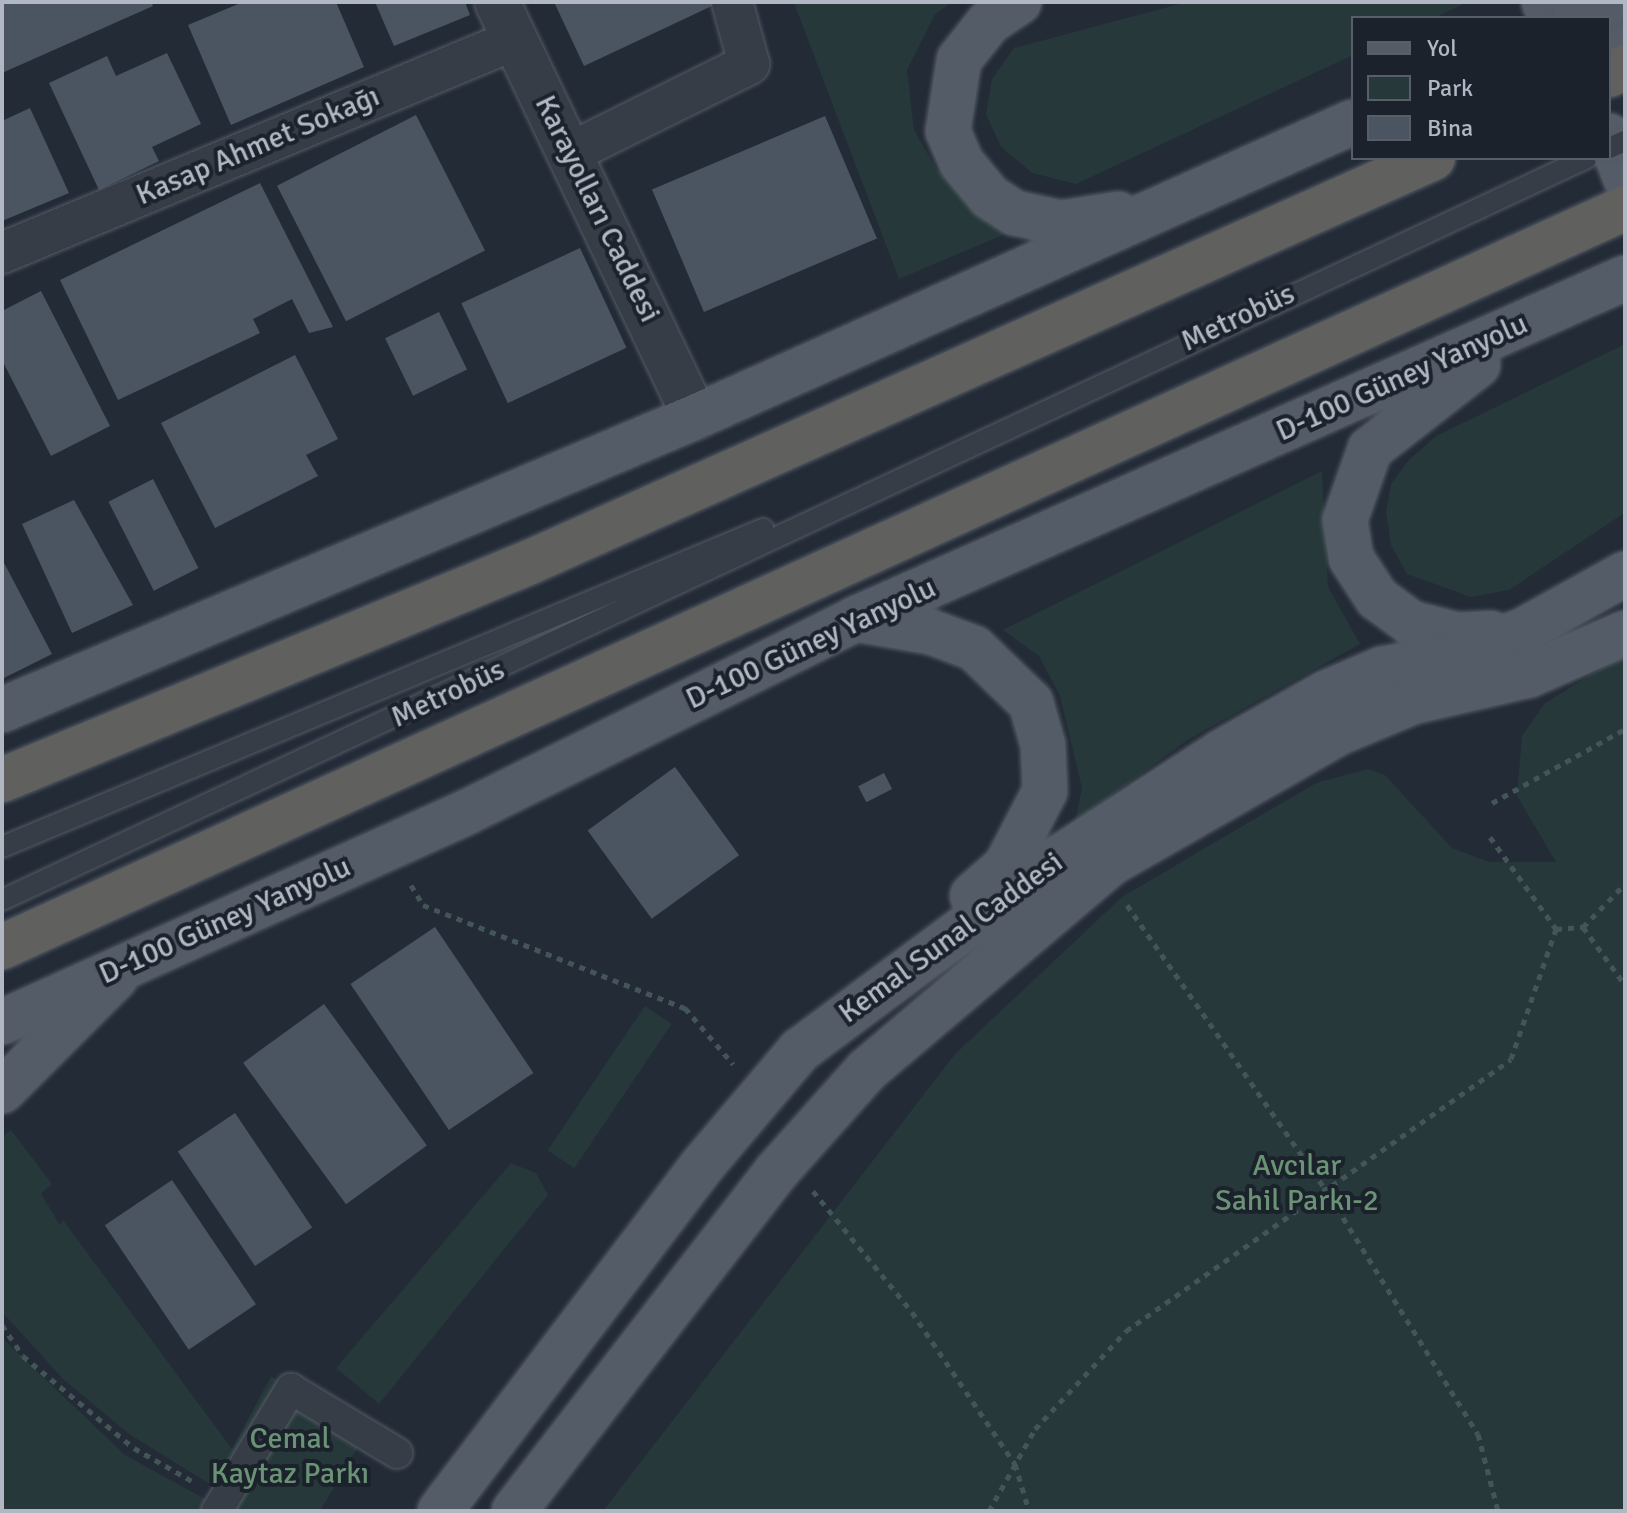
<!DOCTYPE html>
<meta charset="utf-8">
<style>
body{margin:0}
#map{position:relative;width:1627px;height:1513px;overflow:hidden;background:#232b37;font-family:Signika,sans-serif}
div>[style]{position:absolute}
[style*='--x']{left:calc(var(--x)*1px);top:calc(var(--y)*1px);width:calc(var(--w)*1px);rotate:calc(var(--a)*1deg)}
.green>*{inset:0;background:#263839;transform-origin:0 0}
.building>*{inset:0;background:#4b5562;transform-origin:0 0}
.path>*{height:5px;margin-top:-2.5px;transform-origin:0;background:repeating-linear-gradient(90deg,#445557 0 6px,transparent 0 12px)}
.roads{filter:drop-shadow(0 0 2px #545b65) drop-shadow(0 0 2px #545b65)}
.service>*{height:20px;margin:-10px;padding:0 10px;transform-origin:10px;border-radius:10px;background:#363d47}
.pedestrian>*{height:30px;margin:-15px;padding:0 15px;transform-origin:15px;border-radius:15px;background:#363d47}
.minor>*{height:40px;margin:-20px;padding:0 20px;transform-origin:20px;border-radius:20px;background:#363d47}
.tertiary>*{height:44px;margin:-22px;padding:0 22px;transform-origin:22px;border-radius:22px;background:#363d47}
.primary>*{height:44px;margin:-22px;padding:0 22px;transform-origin:22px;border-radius:22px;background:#545c67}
.trunk>*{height:44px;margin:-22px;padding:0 22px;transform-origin:22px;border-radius:22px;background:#60605e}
.bridges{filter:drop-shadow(0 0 2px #545b65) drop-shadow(0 0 2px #545b65)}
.service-bridge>*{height:20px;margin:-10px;padding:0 10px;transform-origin:10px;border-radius:10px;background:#363d47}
.primary-bridge>*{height:44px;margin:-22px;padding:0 22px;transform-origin:22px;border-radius:22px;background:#545c67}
span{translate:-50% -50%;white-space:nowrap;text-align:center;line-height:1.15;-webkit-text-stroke:8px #1b222c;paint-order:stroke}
.street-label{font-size:30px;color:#b1b8c4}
.park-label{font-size:30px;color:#6a9274}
.frame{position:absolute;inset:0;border:4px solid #b1b8c4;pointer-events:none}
.legend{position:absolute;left:1351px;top:16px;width:260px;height:144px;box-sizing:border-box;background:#1b222c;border:2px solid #575e69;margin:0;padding:10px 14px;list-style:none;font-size:24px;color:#b1b8c4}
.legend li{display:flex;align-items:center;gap:16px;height:40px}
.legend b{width:40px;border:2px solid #575e69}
</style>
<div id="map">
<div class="green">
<div style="clip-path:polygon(953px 2px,935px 14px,907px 70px,914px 130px,939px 173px,1010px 232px,899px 279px,794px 3px)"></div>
<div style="clip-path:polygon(1187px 2px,1468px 2px,1434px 18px,1353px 18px,1353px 55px,1076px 184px,1032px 173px,1001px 147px,986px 114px,992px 79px,1014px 48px)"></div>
<div style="clip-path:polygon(1625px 344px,1623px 514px,1509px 590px,1471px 597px,1407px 574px,1391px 545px,1386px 512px,1391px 484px,1408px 461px,1436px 436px)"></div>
<div style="clip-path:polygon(1322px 471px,1328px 587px,1360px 644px,1189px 739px,1075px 822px,1082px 788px,1060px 696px,1039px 656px,1003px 630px)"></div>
<div style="clip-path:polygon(1625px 654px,1625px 1511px,603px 1511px,955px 1054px,1122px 897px,1316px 783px,1368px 769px,1385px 775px,1452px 848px,1489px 862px,1556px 862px,1517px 796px,1522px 736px,1545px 703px)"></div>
<div style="left:645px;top:1006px;width:32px;height:174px;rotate:34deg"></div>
<div style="clip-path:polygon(11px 1130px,52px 1184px,41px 1194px,60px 1225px,63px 1220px,232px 1449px,271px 1376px,364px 1437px,320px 1511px,2px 1511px,2px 1338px,125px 1455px,205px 1499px,213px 1486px,129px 1434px,63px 1379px,2px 1312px,2px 1137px)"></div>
<div style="clip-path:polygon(511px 1163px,536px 1173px,548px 1195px,379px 1404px,336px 1368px)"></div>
</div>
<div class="building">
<div style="clip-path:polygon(2px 2px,151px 2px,153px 6px,2px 73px)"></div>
<div style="clip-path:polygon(243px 2px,336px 2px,364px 67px,231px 125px,188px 25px)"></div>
<div style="clip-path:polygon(375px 2px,465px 2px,470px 15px,394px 46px)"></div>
<div style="clip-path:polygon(554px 2px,713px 2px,714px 5px,584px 66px)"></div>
<div style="clip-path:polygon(167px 53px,201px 124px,152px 147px,159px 161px,99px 190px,49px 83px,107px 56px,116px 76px)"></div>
<div style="clip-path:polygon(30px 108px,69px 193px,2px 221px,2px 121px)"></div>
<div style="left:416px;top:115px;width:152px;height:156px;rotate:63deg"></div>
<div style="left:825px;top:116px;width:133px;height:188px;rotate:67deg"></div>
<div style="clip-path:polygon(260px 183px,333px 327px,309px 333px,292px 299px,253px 319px,260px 333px,118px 400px,60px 280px)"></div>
<div style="left:580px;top:248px;width:110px;height:131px;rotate:65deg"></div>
<div style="clip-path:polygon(41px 291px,110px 426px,51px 456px,2px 360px,2px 311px)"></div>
<div style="left:439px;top:312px;width:64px;height:60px;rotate:64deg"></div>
<div style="clip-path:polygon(295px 355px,338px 439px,306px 455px,318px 476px,215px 528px,161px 423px)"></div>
<div style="left:153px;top:479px;width:100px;height:50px;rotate:63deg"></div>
<div style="clip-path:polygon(74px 500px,133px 605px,72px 633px,22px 524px)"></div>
<div style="clip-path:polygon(2px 559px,52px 654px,2px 679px)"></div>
<div style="left:675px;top:767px;width:109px;height:108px;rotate:54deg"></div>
<div style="left:884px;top:773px;width:18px;height:29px;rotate:63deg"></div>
<div style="left:435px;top:927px;width:176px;height:102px;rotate:56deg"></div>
<div style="left:324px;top:1004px;width:175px;height:100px;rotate:54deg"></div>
<div style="left:235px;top:1113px;width:138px;height:69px;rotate:56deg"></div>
<div style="left:172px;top:1180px;width:150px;height:81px;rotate:56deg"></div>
</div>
<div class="path">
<div style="--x:1492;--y:803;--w:152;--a:-29.1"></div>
<div style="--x:1490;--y:837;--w:113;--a:54.3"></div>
<div style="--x:411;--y:885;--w:23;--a:59"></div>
<div style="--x:423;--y:905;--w:282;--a:21.5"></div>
<div style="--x:685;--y:1008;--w:74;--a:49.4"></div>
<div style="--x:1127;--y:905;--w:344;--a:55.1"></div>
<div style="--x:1324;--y:1187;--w:291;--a:58.1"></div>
<div style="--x:1478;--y:1434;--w:80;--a:75.4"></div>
<div style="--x:1583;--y:927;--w:60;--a:-45.7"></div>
<div style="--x:1556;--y:929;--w:27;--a:-4"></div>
<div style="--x:1583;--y:927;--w:72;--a:54.1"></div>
<div style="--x:813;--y:1191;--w:156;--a:50.7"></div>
<div style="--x:912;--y:1312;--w:184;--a:55.9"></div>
<div style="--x:1015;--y:1464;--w:49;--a:73.4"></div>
<div style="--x:2;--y:1325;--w:37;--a:56"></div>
<div style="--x:23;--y:1356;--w:144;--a:39.7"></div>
<div style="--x:134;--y:1448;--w:67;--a:29.6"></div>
<div style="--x:989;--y:1511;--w:94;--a:-60.7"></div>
<div style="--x:1035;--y:1429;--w:134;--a:-47.1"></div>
<div style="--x:1126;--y:1331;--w:471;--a:-35.2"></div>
<div style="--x:1511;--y:1059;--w:138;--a:-70.9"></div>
</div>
<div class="roads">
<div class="service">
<div style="--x:2;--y:847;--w:825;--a:-22.68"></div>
<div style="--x:2;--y:900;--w:1750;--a:-25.09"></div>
</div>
<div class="pedestrian">
<div style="--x:217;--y:1511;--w:143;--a:-58.8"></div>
<div style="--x:291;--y:1389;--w:124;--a:31.1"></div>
</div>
<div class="minor">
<div style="--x:572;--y:152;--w:198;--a:-26.4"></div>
<div style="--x:749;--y:64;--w:64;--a:-105.3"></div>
<div style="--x:2;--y:253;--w:555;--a:-22.59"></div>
</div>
<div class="tertiary">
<div style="--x:497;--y:2;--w:460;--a:64.5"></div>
</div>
<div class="primary">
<div style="--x:1019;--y:2;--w:36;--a:146"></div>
<div style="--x:989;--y:22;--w:48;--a:128.3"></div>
<div style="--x:959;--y:60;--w:72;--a:98.8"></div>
<div style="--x:948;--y:131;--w:34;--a:67"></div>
<div style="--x:961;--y:162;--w:45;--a:50.4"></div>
<div style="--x:990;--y:197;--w:30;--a:33"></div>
<div style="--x:1015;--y:213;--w:47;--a:12.3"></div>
<div style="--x:1061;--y:223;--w:58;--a:-9"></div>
<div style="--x:1544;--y:2;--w:17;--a:66"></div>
<div style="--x:1609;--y:21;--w:36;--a:63"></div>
<div style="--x:1609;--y:136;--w:44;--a:68.7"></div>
<div style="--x:1478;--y:365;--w:137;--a:142.1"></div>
<div style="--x:1370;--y:449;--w:75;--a:109.4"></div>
<div style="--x:1345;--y:520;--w:38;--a:81"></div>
<div style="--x:1351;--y:558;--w:48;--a:57"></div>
<div style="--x:1377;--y:598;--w:42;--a:36.3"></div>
<div style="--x:1411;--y:623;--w:48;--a:14.6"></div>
<div style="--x:1457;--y:635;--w:34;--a:-3"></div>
<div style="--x:855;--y:619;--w:77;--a:9.7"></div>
<div style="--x:931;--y:632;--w:46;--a:20.4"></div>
<div style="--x:974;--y:648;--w:79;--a:44"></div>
<div style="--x:1031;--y:703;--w:44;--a:74.1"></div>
<div style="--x:1043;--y:745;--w:46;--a:87.5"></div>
<div style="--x:1045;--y:791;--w:85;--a:117.5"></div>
<div style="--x:1006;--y:866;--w:45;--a:138.6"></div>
<div style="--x:2;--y:710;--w:752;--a:-22.92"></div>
<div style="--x:695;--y:417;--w:721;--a:-24.15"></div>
<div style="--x:2;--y:1022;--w:510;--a:-24.3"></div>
<div style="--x:467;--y:812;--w:433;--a:-26.4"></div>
<div style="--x:855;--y:619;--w:842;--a:-23.89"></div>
<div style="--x:2;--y:1091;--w:161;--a:-45"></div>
<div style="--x:440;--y:1511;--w:432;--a:-52.8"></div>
<div style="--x:701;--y:1167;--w:153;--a:-49.8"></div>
<div style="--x:800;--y:1050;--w:320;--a:-36.6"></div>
<div style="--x:1057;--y:859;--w:194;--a:-33"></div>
<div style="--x:1220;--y:753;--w:122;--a:-29.5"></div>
<div style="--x:1326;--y:693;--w:61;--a:-23.2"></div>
<div style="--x:1382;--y:669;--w:69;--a:-10"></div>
<div style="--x:1450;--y:657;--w:77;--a:-19.9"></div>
<div style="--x:1522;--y:631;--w:118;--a:-29"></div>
<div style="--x:514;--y:1511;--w:428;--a:-52.3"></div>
<div style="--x:776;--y:1172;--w:137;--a:-48.3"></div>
<div style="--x:867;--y:1070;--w:320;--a:-40.3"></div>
<div style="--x:1111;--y:863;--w:262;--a:-29.8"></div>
<div style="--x:1338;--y:733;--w:80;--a:-22.7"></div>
<div style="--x:1412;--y:702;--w:120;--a:-13"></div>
<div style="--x:1529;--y:675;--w:105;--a:-23.6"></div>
</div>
<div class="trunk">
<div style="--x:1609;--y:75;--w:18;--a:-27"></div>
<div style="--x:2;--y:780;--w:571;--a:-22.43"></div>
<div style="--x:530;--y:562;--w:989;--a:-24.1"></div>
<div style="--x:2;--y:947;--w:1783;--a:-24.48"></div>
</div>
</div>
<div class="bridges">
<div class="service-bridge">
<div style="--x:1609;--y:148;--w:17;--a:-24"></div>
</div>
<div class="primary-bridge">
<div style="--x:1574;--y:18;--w:38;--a:-25"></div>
</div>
</div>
<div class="street-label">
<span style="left:258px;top:146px;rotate:-23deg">Kasap Ahmet Sokağı</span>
<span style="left:597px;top:209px;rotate:64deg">Karayolları Caddesi</span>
<span style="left:1238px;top:318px;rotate:-25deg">Metrobüs</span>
<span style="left:1402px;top:378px;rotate:-24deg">D-100 Güney Yanyolu</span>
<span style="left:811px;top:644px;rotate:-25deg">D-100 Güney Yanyolu</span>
<span style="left:448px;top:694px;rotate:-25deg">Metrobüs</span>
<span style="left:225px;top:921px;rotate:-24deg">D-100 Güney Yanyolu</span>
<span style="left:951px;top:938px;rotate:-36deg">Kemal Sunal Caddesi</span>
</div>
<div class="park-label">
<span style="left:1297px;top:1183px">Avcılar<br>Sahil Parkı-2</span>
<span style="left:290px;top:1456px">Cemal<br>Kaytaz Parkı</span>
</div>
<div class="frame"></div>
<ul class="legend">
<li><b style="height:10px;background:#545c67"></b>Yol</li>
<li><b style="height:22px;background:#263839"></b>Park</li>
<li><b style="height:22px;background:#4b5562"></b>Bina</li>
</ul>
</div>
